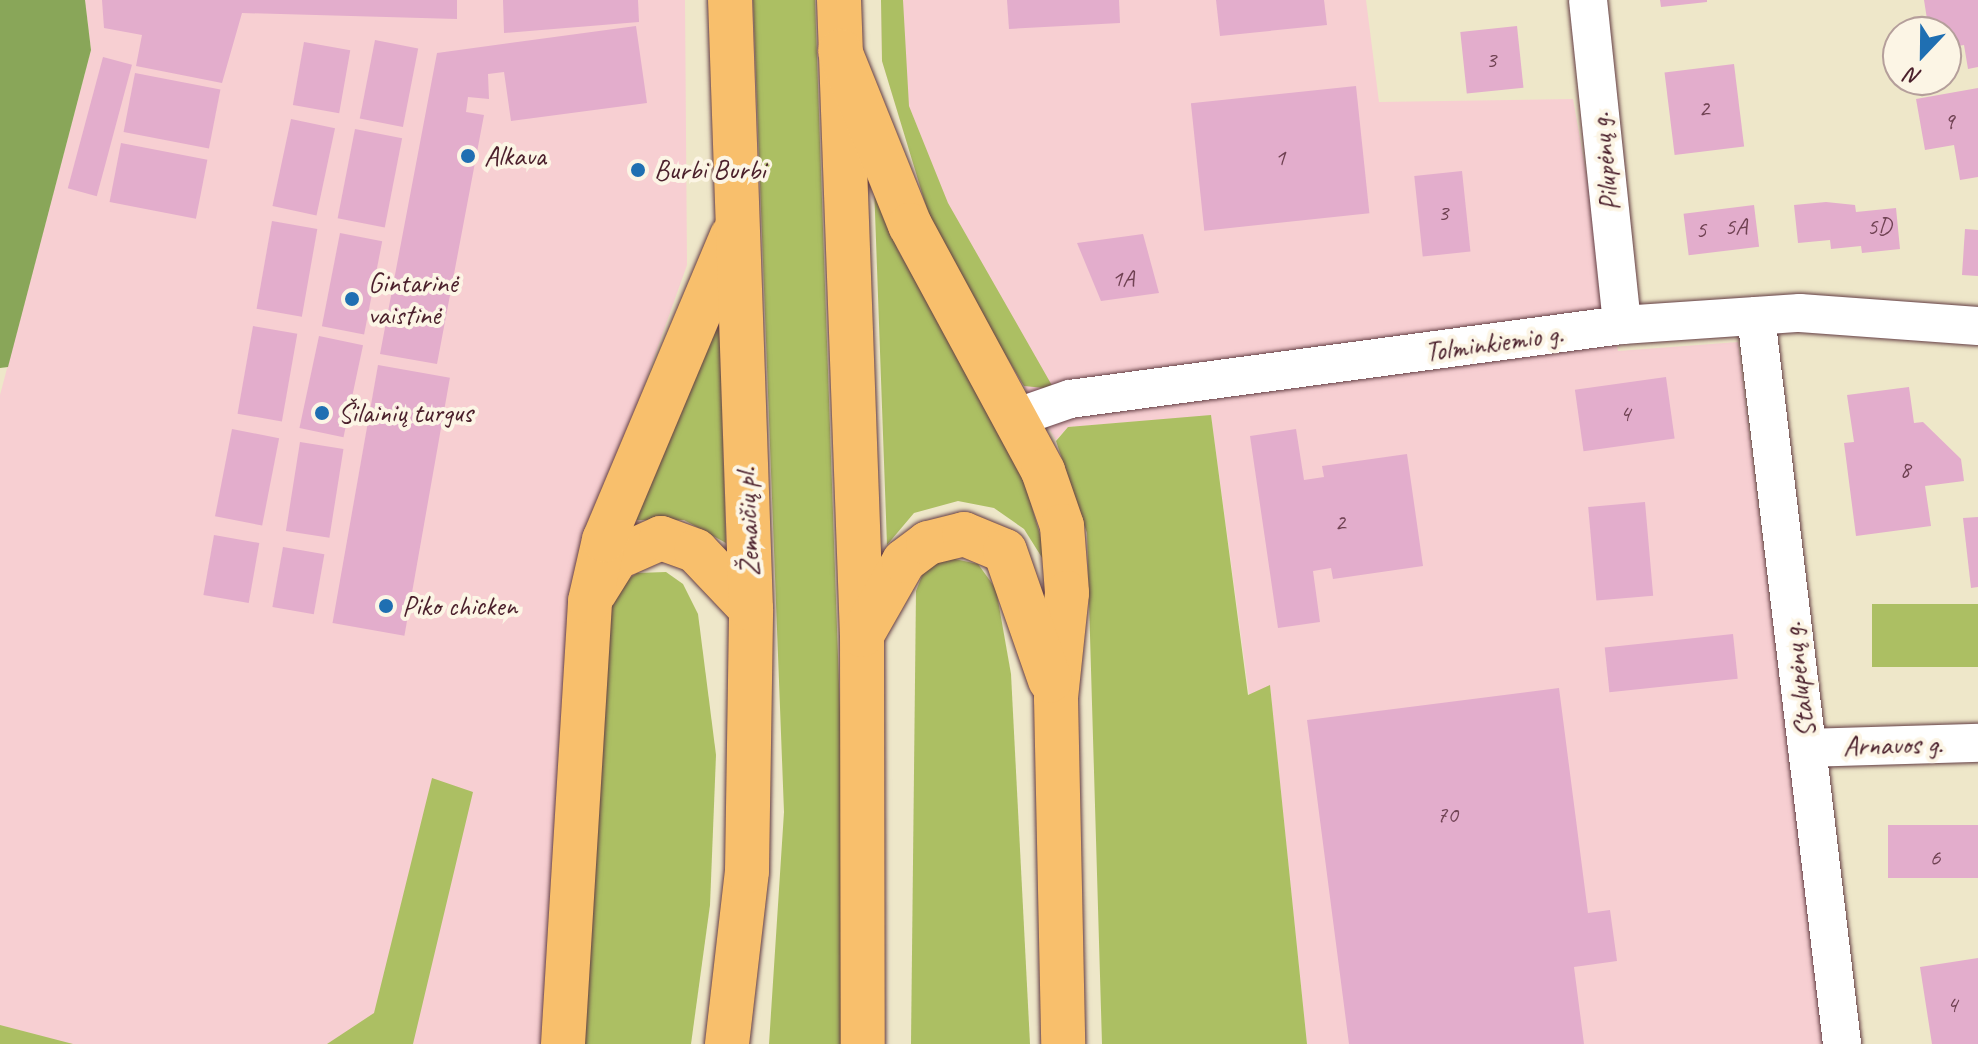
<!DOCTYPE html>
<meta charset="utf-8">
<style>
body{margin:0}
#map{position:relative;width:1978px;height:1044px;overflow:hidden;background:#eee7c9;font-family:Caveat,sans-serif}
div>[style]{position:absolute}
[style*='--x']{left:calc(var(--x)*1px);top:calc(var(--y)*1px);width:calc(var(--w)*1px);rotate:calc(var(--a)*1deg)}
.built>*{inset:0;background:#f7cfd2}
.green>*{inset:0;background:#acbf63;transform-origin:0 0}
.forest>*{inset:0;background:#89a659}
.building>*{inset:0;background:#e3adcc;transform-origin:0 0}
.roads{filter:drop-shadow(0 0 2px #633d43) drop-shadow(0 0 2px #633d43)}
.minor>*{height:38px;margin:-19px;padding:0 19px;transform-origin:19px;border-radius:19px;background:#fff}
.primary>*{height:44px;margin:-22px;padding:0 22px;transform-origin:22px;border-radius:22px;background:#f8bf6c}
.dots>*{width:22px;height:22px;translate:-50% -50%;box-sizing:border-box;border:4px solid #fcf5e5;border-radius:50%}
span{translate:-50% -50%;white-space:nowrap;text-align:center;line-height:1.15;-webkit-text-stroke:8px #fcf5e5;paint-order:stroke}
.number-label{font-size:24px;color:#704253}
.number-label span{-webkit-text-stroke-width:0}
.poi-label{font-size:28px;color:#4a1f2b}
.left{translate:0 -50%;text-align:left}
.street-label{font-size:28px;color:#4a1f2b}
.north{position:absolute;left:1882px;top:16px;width:80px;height:80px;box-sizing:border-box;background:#fcf5e5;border:2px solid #b59f9b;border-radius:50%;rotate:202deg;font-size:22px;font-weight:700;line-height:32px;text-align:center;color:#4a1f2b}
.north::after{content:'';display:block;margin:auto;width:28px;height:36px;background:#1f6fb2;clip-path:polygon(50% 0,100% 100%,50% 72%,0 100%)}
</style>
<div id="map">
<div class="built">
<div style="clip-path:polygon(85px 0,685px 0,687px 265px,580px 566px,541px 1044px,0 1044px,0 395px,91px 50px)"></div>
<div style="clip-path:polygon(881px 0,1366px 0,1379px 102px,1573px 99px,1618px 351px,1738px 342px,1825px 1044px,1307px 1044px,1270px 686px,1249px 695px,1211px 416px,1068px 427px,1056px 440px,936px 239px,882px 61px)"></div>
</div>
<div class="green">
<div style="clip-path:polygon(753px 0,815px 0,845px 856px,842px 1044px,769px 1044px,784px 812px)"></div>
<div style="clip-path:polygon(881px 0,903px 0,909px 106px,948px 203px,1054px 389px,1024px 386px,936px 239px,882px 61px)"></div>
<div style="clip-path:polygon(874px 185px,898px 250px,1018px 460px,1051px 572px,1024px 529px,994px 508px,958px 501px,914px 513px,887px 545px)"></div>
<div style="clip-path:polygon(719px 310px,726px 543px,684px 520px,625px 520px)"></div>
<div style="clip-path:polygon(1211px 415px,1248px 695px,1270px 685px,1307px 1044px,1102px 1044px,1087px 533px,1056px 441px,1068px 427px)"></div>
<div style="clip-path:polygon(950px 558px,978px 564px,996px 589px,1011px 674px,1030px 1044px,911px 1044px,916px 591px,925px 568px)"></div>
<div style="clip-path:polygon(666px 572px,683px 584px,698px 614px,716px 755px,710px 905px,691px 1044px,584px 1044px,603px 655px,615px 588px,637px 573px)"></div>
<div style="left:1978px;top:604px;width:63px;height:106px;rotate:90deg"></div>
<div style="clip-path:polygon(432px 778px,473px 792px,413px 1044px,327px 1044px,374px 1013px)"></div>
<div style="clip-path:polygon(0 1025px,73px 1044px,0 1044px)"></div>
</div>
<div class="forest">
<div style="clip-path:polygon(0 0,85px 0,91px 50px,8px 367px,0 368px)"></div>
</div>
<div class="building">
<div style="clip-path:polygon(102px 0,457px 0,457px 19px,242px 13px,222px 83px,136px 66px,142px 35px,104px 28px)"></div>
<div style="clip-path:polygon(503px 0,638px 0,639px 22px,504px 33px)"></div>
<div style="clip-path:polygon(1007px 0,1119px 0,1120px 23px,1009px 29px)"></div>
<div style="clip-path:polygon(1216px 0,1324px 0,1327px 25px,1220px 36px)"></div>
<div style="clip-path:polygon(1660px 0,1707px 0,1707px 2px,1661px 7px)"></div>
<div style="clip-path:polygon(1924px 0,1978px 0,1978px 67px,1968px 69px,1964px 45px,1946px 48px,1946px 32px,1929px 32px)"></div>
<div style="clip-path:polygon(636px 26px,647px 103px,511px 121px,504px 72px,488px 74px,489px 99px,468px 97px,466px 112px,484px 115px,437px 364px,380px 354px,437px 53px)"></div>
<div style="left:1517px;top:26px;width:62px;height:57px;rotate:84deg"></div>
<div style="left:375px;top:40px;width:44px;height:80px;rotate:11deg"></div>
<div style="left:304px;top:42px;width:47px;height:64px;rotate:10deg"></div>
<div style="left:103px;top:57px;width:30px;height:136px;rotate:15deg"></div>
<div style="left:1734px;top:64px;width:83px;height:70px;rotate:83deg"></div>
<div style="left:135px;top:73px;width:87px;height:60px;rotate:11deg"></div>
<div style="left:1356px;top:86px;width:128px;height:166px;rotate:84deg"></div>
<div style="clip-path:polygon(1978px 88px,1978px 177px,1960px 180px,1954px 145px,1925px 150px,1916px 99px)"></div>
<div style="left:291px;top:119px;width:45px;height:89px;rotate:12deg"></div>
<div style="left:355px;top:129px;width:48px;height:91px;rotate:11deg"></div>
<div style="left:121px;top:143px;width:88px;height:60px;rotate:11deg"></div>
<div style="left:1462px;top:171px;width:81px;height:48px;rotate:84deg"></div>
<div style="clip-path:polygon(1826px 202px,1855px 205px,1856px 212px,1896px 208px,1900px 249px,1862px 253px,1861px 246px,1831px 249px,1830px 240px,1798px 243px,1794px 205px)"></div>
<div style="left:1754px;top:205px;width:42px;height:71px;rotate:83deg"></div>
<div style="left:272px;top:221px;width:46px;height:89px;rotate:10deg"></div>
<div style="clip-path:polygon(1965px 229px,1978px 230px,1978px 276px,1962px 275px)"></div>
<div style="left:340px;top:233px;width:43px;height:95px;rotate:11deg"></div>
<div style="clip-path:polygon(1143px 234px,1159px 293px,1101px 301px,1077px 243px)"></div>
<div style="left:253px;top:326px;width:45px;height:89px;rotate:10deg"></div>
<div style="left:319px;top:336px;width:45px;height:94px;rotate:12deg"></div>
<div style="left:378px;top:365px;width:73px;height:262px;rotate:10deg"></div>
<div style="left:1666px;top:377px;width:62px;height:92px;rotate:82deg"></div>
<div style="clip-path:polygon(1909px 387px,1914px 423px,1923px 422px,1961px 459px,1964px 481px,1925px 486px,1931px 526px,1856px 536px,1844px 443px,1854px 442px,1847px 395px)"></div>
<div style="left:232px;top:429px;width:48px;height:89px;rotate:11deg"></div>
<div style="clip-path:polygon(1296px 429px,1304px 480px,1324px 477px,1322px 466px,1407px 454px,1423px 566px,1333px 579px,1331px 568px,1313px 571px,1320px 622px,1278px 628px,1250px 436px)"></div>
<div style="left:300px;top:442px;width:44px;height:90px;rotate:9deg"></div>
<div style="left:1645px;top:502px;width:94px;height:57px;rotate:85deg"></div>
<div style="clip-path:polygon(1978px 517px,1978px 587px,1971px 588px,1963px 518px)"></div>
<div style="left:214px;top:535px;width:46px;height:61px;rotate:10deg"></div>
<div style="left:283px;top:547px;width:42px;height:61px;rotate:10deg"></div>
<div style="left:1733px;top:634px;width:45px;height:129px;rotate:84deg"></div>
<div style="clip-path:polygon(1559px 688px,1588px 913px,1610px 910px,1617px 961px,1574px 967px,1584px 1044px,1349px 1044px,1307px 720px)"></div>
<div style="left:1978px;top:825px;width:53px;height:90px;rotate:90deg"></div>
<div style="clip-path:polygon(1978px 958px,1978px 1044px,1932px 1044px,1920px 967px)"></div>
</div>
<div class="roads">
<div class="minor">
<div style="--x:1588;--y:0;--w:327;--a:84"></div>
<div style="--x:1756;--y:316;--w:733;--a:83.26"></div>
<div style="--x:1015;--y:418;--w:58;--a:-19.1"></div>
<div style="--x:1070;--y:399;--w:557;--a:-7.64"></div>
<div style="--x:1622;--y:325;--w:178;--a:-3.9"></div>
<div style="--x:1800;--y:313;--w:178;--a:4.2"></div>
<div style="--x:1807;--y:748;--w:171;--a:-1.7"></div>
</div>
<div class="primary">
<div style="--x:839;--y:0;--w:635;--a:87.93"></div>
<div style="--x:862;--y:635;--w:409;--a:89.9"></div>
<div style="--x:840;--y:51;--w:188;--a:68.1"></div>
<div style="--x:910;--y:225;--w:280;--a:61.6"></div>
<div style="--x:1043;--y:471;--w:58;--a:70.9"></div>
<div style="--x:1062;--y:526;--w:67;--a:85.7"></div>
<div style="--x:1067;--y:593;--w:106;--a:96"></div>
<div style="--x:1056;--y:698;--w:346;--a:88.8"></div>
<div style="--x:595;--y:592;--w:40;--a:-58"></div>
<div style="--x:616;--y:558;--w:49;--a:-24"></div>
<div style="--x:661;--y:538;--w:37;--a:20"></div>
<div style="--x:696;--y:551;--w:80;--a:46.5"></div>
<div style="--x:862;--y:635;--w:85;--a:-60.4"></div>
<div style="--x:904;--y:561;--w:30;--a:-37"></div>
<div style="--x:928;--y:543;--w:37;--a:-14"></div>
<div style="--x:964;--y:534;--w:44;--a:22.5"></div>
<div style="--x:1005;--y:551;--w:137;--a:70.8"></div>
<div style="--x:563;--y:1044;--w:444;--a:-86.5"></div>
<div style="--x:590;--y:601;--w:63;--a:-77.1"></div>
<div style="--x:604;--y:540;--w:330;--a:-67.2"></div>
<div style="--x:727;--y:1044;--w:174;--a:-83.4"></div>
<div style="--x:747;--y:871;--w:262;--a:-89.1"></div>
<div style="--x:751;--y:609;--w:609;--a:-91.97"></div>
</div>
</div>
<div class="dots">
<div style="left:468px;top:156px;background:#1f6fb2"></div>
<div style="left:638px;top:170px;background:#1f6fb2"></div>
<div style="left:352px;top:299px;background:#1f6fb2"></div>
<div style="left:322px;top:413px;background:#1f6fb2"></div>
<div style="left:386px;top:606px;background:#1f6fb2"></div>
</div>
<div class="number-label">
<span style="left:1491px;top:60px">3</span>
<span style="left:1704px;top:109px">2</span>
<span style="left:1949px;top:122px">9</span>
<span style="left:1280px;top:158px">1</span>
<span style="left:1443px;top:213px">3</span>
<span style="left:1736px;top:227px">5A</span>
<span style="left:1879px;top:227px">5D</span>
<span style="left:1701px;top:230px">5</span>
<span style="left:1123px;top:279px">1A</span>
<span style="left:1625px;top:414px">4</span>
<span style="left:1905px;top:470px">8</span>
<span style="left:1340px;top:523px">2</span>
<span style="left:1447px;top:815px">70</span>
<span style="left:1935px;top:858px">6</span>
<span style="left:1952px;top:1005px">4</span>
</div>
<div class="poi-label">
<span class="left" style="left:484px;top:156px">Alkava</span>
<span class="left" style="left:654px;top:170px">Burbi Burbi</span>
<span class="left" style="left:368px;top:299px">Gintarinė<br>vaistinė</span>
<span class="left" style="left:338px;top:413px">Šilainių turgus</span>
<span class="left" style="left:402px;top:606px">Piko chicken</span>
</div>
<div class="street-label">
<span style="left:1605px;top:162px;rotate:-96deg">Pilupėnų g.</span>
<span style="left:1494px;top:343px;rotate:-8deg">Tolminkiemio g.</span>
<span style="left:748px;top:522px;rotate:-92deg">Žemaičių pl.</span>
<span style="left:1799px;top:680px;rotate:-97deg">Stalupėnų g.</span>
<span style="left:1893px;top:745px;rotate:-1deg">Arnavos g.</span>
</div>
<div class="north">N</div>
</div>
